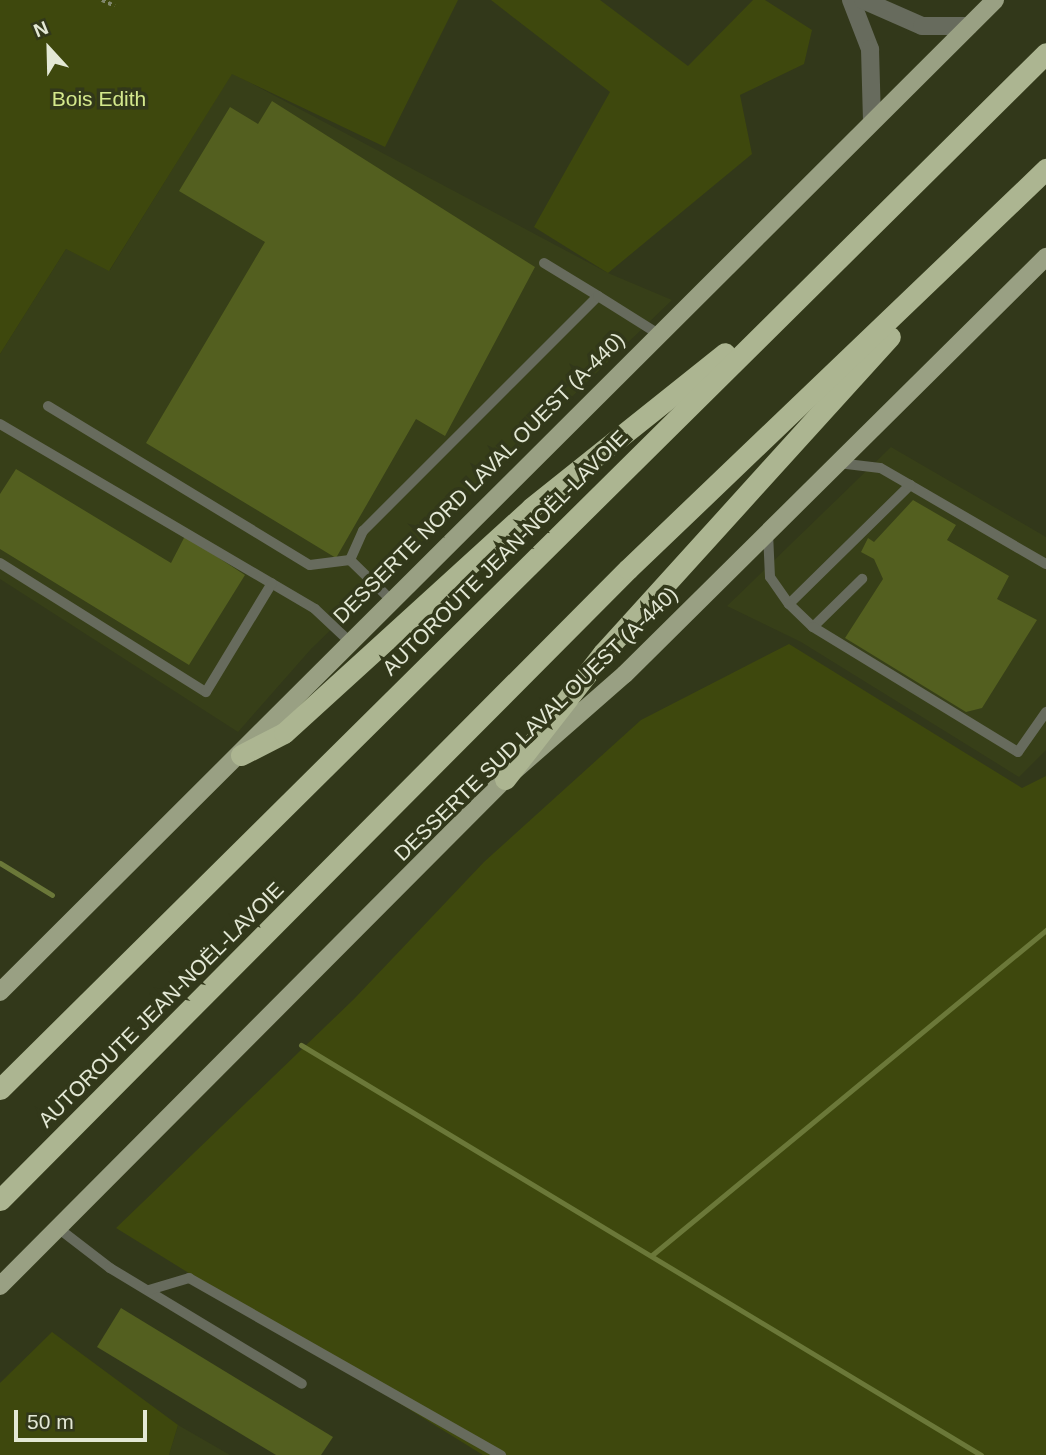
<!DOCTYPE html>
<meta charset="utf-8">
<style>
body{margin:0}
#map{position:relative;width:1046px;height:1455px;overflow:hidden;background:#32381a;font-family:Arial,sans-serif}
div>[style]{position:absolute}
[style*='--x']{left:calc(var(--x)*1px);top:calc(var(--y)*1px);width:calc(var(--w)*1px);rotate:calc(var(--a)*1deg)}
.built>*{inset:0;background:#373f18}
.green>*{inset:0;background:#3e480d}
.stream>*{height:5px;margin:-2.5px;padding:0 2.5px;transform-origin:2.5px;border-radius:2.5px;background:#6b7839}
.building>*{inset:0;background:#535f1f}
.path>*{height:3.5px;margin-top:-1.75px;transform-origin:0;background:repeating-linear-gradient(90deg,#80866d 0 3.5px,transparent 0 7px)}
.lane>*{height:10px;margin:-5px;padding:0 5px;transform-origin:5px;border-radius:5px;background:#676b5d}
.street>*{height:18px;margin:-9px;padding:0 9px;transform-origin:9px;border-radius:9px;background:#676b5d}
.primary>*{height:18px;margin:-9px;padding:0 9px;transform-origin:9px;border-radius:9px;background:#99a083}
.highway>*{height:21px;margin:-10.5px;padding:0 10.5px;transform-origin:10.5px;border-radius:10.5px;background:#acb591}
span{translate:-50% -50%;white-space:nowrap;text-align:center;line-height:1.15;-webkit-text-stroke:7px #32381a;paint-order:stroke}
.park-label{font-size:21px;color:#d4e88c}
.street-label{font-size:21px;color:#e3e8d5}
.north{position:absolute;left:14px;top:14px;width:70px;height:70px;-webkit-text-stroke:5px #32381a;paint-order:stroke;rotate:338deg;font-size:19px;font-weight:700;line-height:28px;text-align:center;color:#e3e8d5}
.north::after{content:'';display:block;margin:auto;width:24px;height:32px;background:#e3e8d5;clip-path:polygon(50% 0,100% 100%,50% 72%,0 100%)}
.scale{position:absolute;left:14px;top:1410px;width:133px;height:32px;box-sizing:border-box;border:4px solid #e3e8d5;border-top:0;padding-left:9px;font-size:21px;line-height:24px;white-space:nowrap;color:#e3e8d5;-webkit-text-stroke:5px #32381a;paint-order:stroke}
</style>
<div id="map">
<div class="built">
<div style="clip-path:polygon(232px 73px,608px 273px,672px 300px,311px 649px,238px 732px,0 579px,0 354px,66px 249px,110px 270px)"></div>
<div style="clip-path:polygon(891px 447px,1046px 537px,1046px 750px,1019px 777px,801px 642px,727px 606px)"></div>
<div style="clip-path:polygon(178px 1425px,230px 1455px,169px 1455px)"></div>
</div>
<div class="green">
<div style="clip-path:polygon(0 0,458px 0,385px 147px,232px 74px,109px 271px,66px 249px,0 354px)"></div>
<div style="clip-path:polygon(491px 0,600px 0,688px 66px,753px 0,765px 0,812px 30px,804px 64px,740px 95px,752px 154px,608px 273px,534px 227px,610px 92px)"></div>
<div style="clip-path:polygon(789px 644px,1022px 788px,1046px 776px,1046px 1455px,483px 1455px,116px 1228px,354px 999px,484px 862px,641px 720px)"></div>
<div style="clip-path:polygon(52px 1332px,178px 1425px,169px 1455px,0 1455px,0 1383px)"></div>
</div>
<div class="stream">
<div style="--x:0;--y:863;--w:61;--a:31.6"></div>
<div style="--x:301;--y:1045;--w:794;--a:31.09"></div>
<div style="--x:652;--y:1255;--w:511;--a:-39.52"></div>
</div>
<div class="building">
<div style="clip-path:polygon(272px 101px,535px 267px,445px 436px,416px 419px,336px 558px,146px 443px,265px 242px,179px 191px,230px 107px,258px 124px)"></div>
<div style="clip-path:polygon(16px 469px,171px 563px,185px 536px,245px 575px,189px 665px,0 549px,0 494px)"></div>
<div style="clip-path:polygon(913px 500px,956px 525px,947px 540px,1009px 576px,997px 599px,1037px 620px,982px 708px,966px 712px,845px 638px,883px 579px,874px 559px,861px 552px,868px 538px,874px 542px)"></div>
<div style="clip-path:polygon(121px 1308px,333px 1437px,321px 1455px,276px 1455px,97px 1347px)"></div>
</div>
<div class="path">
<div style="--x:102;--y:0;--w:14;--a:25"></div>
</div>
<div class="lane">
<div style="--x:544;--y:263;--w:63;--a:31.4"></div>
<div style="--x:48;--y:406;--w:306;--a:31.3"></div>
<div style="--x:310;--y:565;--w:40;--a:-7.1"></div>
<div style="--x:0;--y:424;--w:365;--a:30.4"></div>
<div style="--x:315;--y:609;--w:45;--a:43.2"></div>
<div style="--x:910;--y:485;--w:157;--a:30.2"></div>
<div style="--x:768;--y:533;--w:44;--a:87.4"></div>
<div style="--x:770;--y:577;--w:33;--a:55"></div>
<div style="--x:789;--y:604;--w:170;--a:-44.5"></div>
<div style="--x:910;--y:485;--w:34;--a:-150"></div>
<div style="--x:880;--y:468;--w:42;--a:-173.2"></div>
<div style="--x:0;--y:563;--w:243;--a:32.1"></div>
<div style="--x:206;--y:692;--w:127;--a:-58.8"></div>
<div style="--x:390;--y:599;--w:56;--a:-135.7"></div>
<div style="--x:350;--y:560;--w:32;--a:-66"></div>
<div style="--x:363;--y:531;--w:332;--a:-45"></div>
<div style="--x:598;--y:296;--w:70;--a:32.1"></div>
<div style="--x:789;--y:604;--w:33;--a:44"></div>
<div style="--x:813;--y:627;--w:69;--a:-44.4"></div>
<div style="--x:813;--y:627;--w:240;--a:31.4"></div>
<div style="--x:1018;--y:752;--w:49;--a:-55"></div>
<div style="--x:58;--y:1228;--w:66;--a:37.6"></div>
<div style="--x:110;--y:1268;--w:224;--a:31.1"></div>
<div style="--x:149;--y:1290;--w:42;--a:-16.7"></div>
<div style="--x:189;--y:1278;--w:359;--a:29.6"></div>
</div>
<div class="street">
<div style="--x:851;--y:0;--w:53;--a:68.8"></div>
<div style="--x:870;--y:49;--w:72;--a:88.4"></div>
<div style="--x:863;--y:0;--w:64;--a:23.8"></div>
<div style="--x:922;--y:26;--w:47;--a:0"></div>
</div>
<div class="primary">
<div style="--x:0;--y:992;--w:1405;--a:-44.91"></div>
<div style="--x:0;--y:1286;--w:716;--a:-45.11"></div>
<div style="--x:505;--y:779;--w:159;--a:-41.2"></div>
<div style="--x:625;--y:674;--w:593;--a:-44.73"></div>
</div>
<div class="highway">
<div style="--x:241;--y:755;--w:48;--a:-27.1"></div>
<div style="--x:284;--y:733;--w:334;--a:-42.3"></div>
<div style="--x:531;--y:508;--w:248;--a:-38.6"></div>
<div style="--x:505;--y:779;--w:160;--a:-52.1"></div>
<div style="--x:603;--y:653;--w:427;--a:-47.8"></div>
<div style="--x:0;--y:1089;--w:1472;--a:-44.72"></div>
<div style="--x:0;--y:1200;--w:890;--a:-45.14"></div>
<div style="--x:628;--y:569;--w:579;--a:-43.74"></div>
</div>
<div class="park-label">
<span style="left:99px;top:99px">Bois Edith</span>
</div>
<div class="street-label">
<span style="left:479px;top:478px;rotate:-45deg">DESSERTE NORD LAVAL OUEST (A-440)</span>
<span style="left:505px;top:553px;rotate:-45deg">AUTOROUTE JEAN-NOËL-LAVOIE</span>
<span style="left:536px;top:724px;rotate:-44deg">DESSERTE SUD LAVAL OUEST (A-440)</span>
<span style="left:161px;top:1005px;rotate:-45deg">AUTOROUTE JEAN-NOËL-LAVOIE</span>
</div>
<div class="north">N</div>
<div class="scale">50 m</div>
</div>
